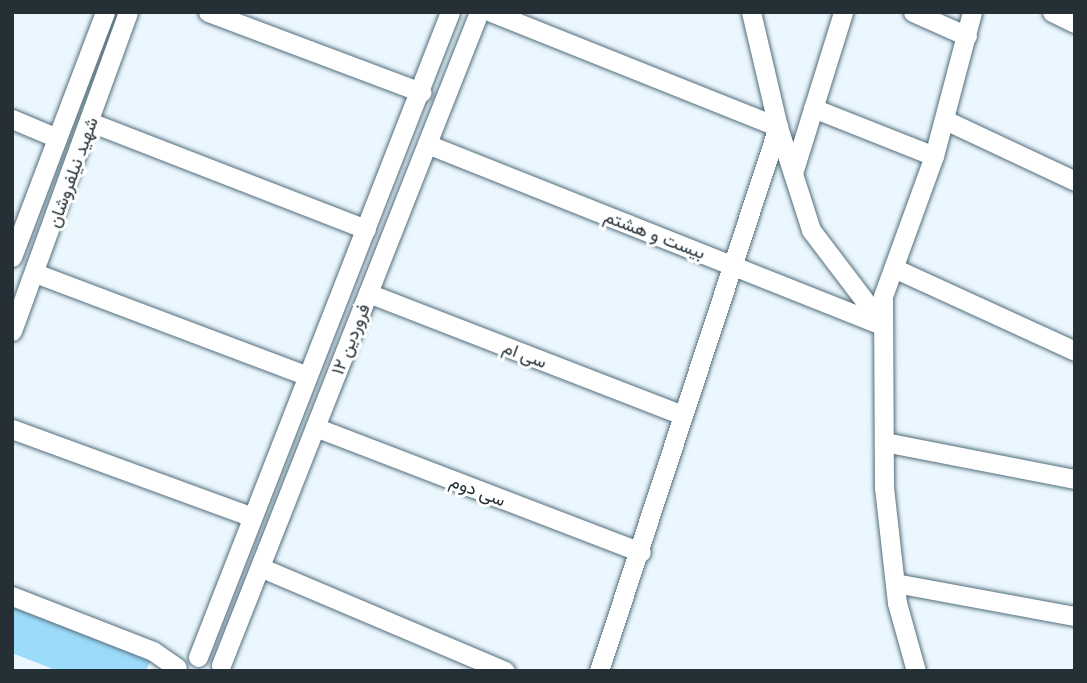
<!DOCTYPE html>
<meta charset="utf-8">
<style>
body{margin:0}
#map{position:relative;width:1087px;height:683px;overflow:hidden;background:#ebf7fe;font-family:"Open Sans",Vazirmatn,sans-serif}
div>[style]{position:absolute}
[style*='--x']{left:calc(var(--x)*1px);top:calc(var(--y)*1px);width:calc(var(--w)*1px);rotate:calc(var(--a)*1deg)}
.green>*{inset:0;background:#9ddbfa}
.roads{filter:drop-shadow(0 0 2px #526d7c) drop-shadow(0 0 2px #526d7c)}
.minor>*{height:19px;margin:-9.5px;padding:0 9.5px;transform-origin:9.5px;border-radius:9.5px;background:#fff}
span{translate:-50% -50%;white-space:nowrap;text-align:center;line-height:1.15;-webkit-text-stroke:6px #fff;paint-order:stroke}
.street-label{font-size:18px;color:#243036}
.frame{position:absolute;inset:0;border:14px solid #243036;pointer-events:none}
</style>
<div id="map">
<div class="green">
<div style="clip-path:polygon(12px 603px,151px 659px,146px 671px,58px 671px,12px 653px)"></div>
</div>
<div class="roads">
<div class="minor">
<div style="--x:208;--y:12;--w:228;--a:20.6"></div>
<div style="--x:491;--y:12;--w:309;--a:21.8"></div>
<div style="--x:778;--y:127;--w:108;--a:72.2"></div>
<div style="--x:811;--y:230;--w:119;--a:52.8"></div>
<div style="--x:913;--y:12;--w:59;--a:24"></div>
<div style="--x:1052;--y:12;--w:25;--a:26"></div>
<div style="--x:813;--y:108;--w:130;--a:21.6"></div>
<div style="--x:12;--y:119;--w:49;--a:22.9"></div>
<div style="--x:945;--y:120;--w:144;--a:25.1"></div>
<div style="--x:90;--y:122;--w:296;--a:21.2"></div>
<div style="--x:427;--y:144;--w:487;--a:21.7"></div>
<div style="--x:793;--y:173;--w:169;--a:-72.7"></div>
<div style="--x:12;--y:257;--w:262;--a:-69.2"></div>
<div style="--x:894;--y:268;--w:199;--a:24.6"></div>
<div style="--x:35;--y:273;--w:291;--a:20.7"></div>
<div style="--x:368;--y:293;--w:337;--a:21.2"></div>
<div style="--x:12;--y:331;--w:339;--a:-70"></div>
<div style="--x:315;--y:427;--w:349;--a:21"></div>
<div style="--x:12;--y:429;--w:256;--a:20.1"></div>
<div style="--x:884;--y:442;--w:195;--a:11"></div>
<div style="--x:262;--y:568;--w:264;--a:23"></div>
<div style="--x:895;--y:583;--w:183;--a:10.4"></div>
<div style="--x:12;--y:596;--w:151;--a:21.3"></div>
<div style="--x:153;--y:651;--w:29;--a:35"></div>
<div style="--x:198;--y:657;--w:692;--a:-68.66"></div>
<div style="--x:221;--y:665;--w:702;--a:-68.44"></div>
<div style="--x:599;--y:671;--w:573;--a:-71.79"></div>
<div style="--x:778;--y:127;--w:118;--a:-103.2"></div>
<div style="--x:916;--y:671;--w:71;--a:-105.6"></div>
<div style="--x:897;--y:603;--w:116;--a:-96.4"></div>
<div style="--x:884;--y:488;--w:192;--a:-90.3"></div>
<div style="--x:883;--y:296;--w:149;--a:-70"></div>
<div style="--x:934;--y:156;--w:149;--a:-75.2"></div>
</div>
</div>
<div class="street-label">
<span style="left:72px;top:172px;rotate:-70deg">شهید نیلفروشان</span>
<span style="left:655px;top:234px;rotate:21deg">بیست و هشتم</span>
<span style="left:350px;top:339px;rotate:-68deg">۱۲ فروردین</span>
<span style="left:525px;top:354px;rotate:21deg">سی ام</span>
<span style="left:478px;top:490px;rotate:21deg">سی دوم</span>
</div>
<div class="frame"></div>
</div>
